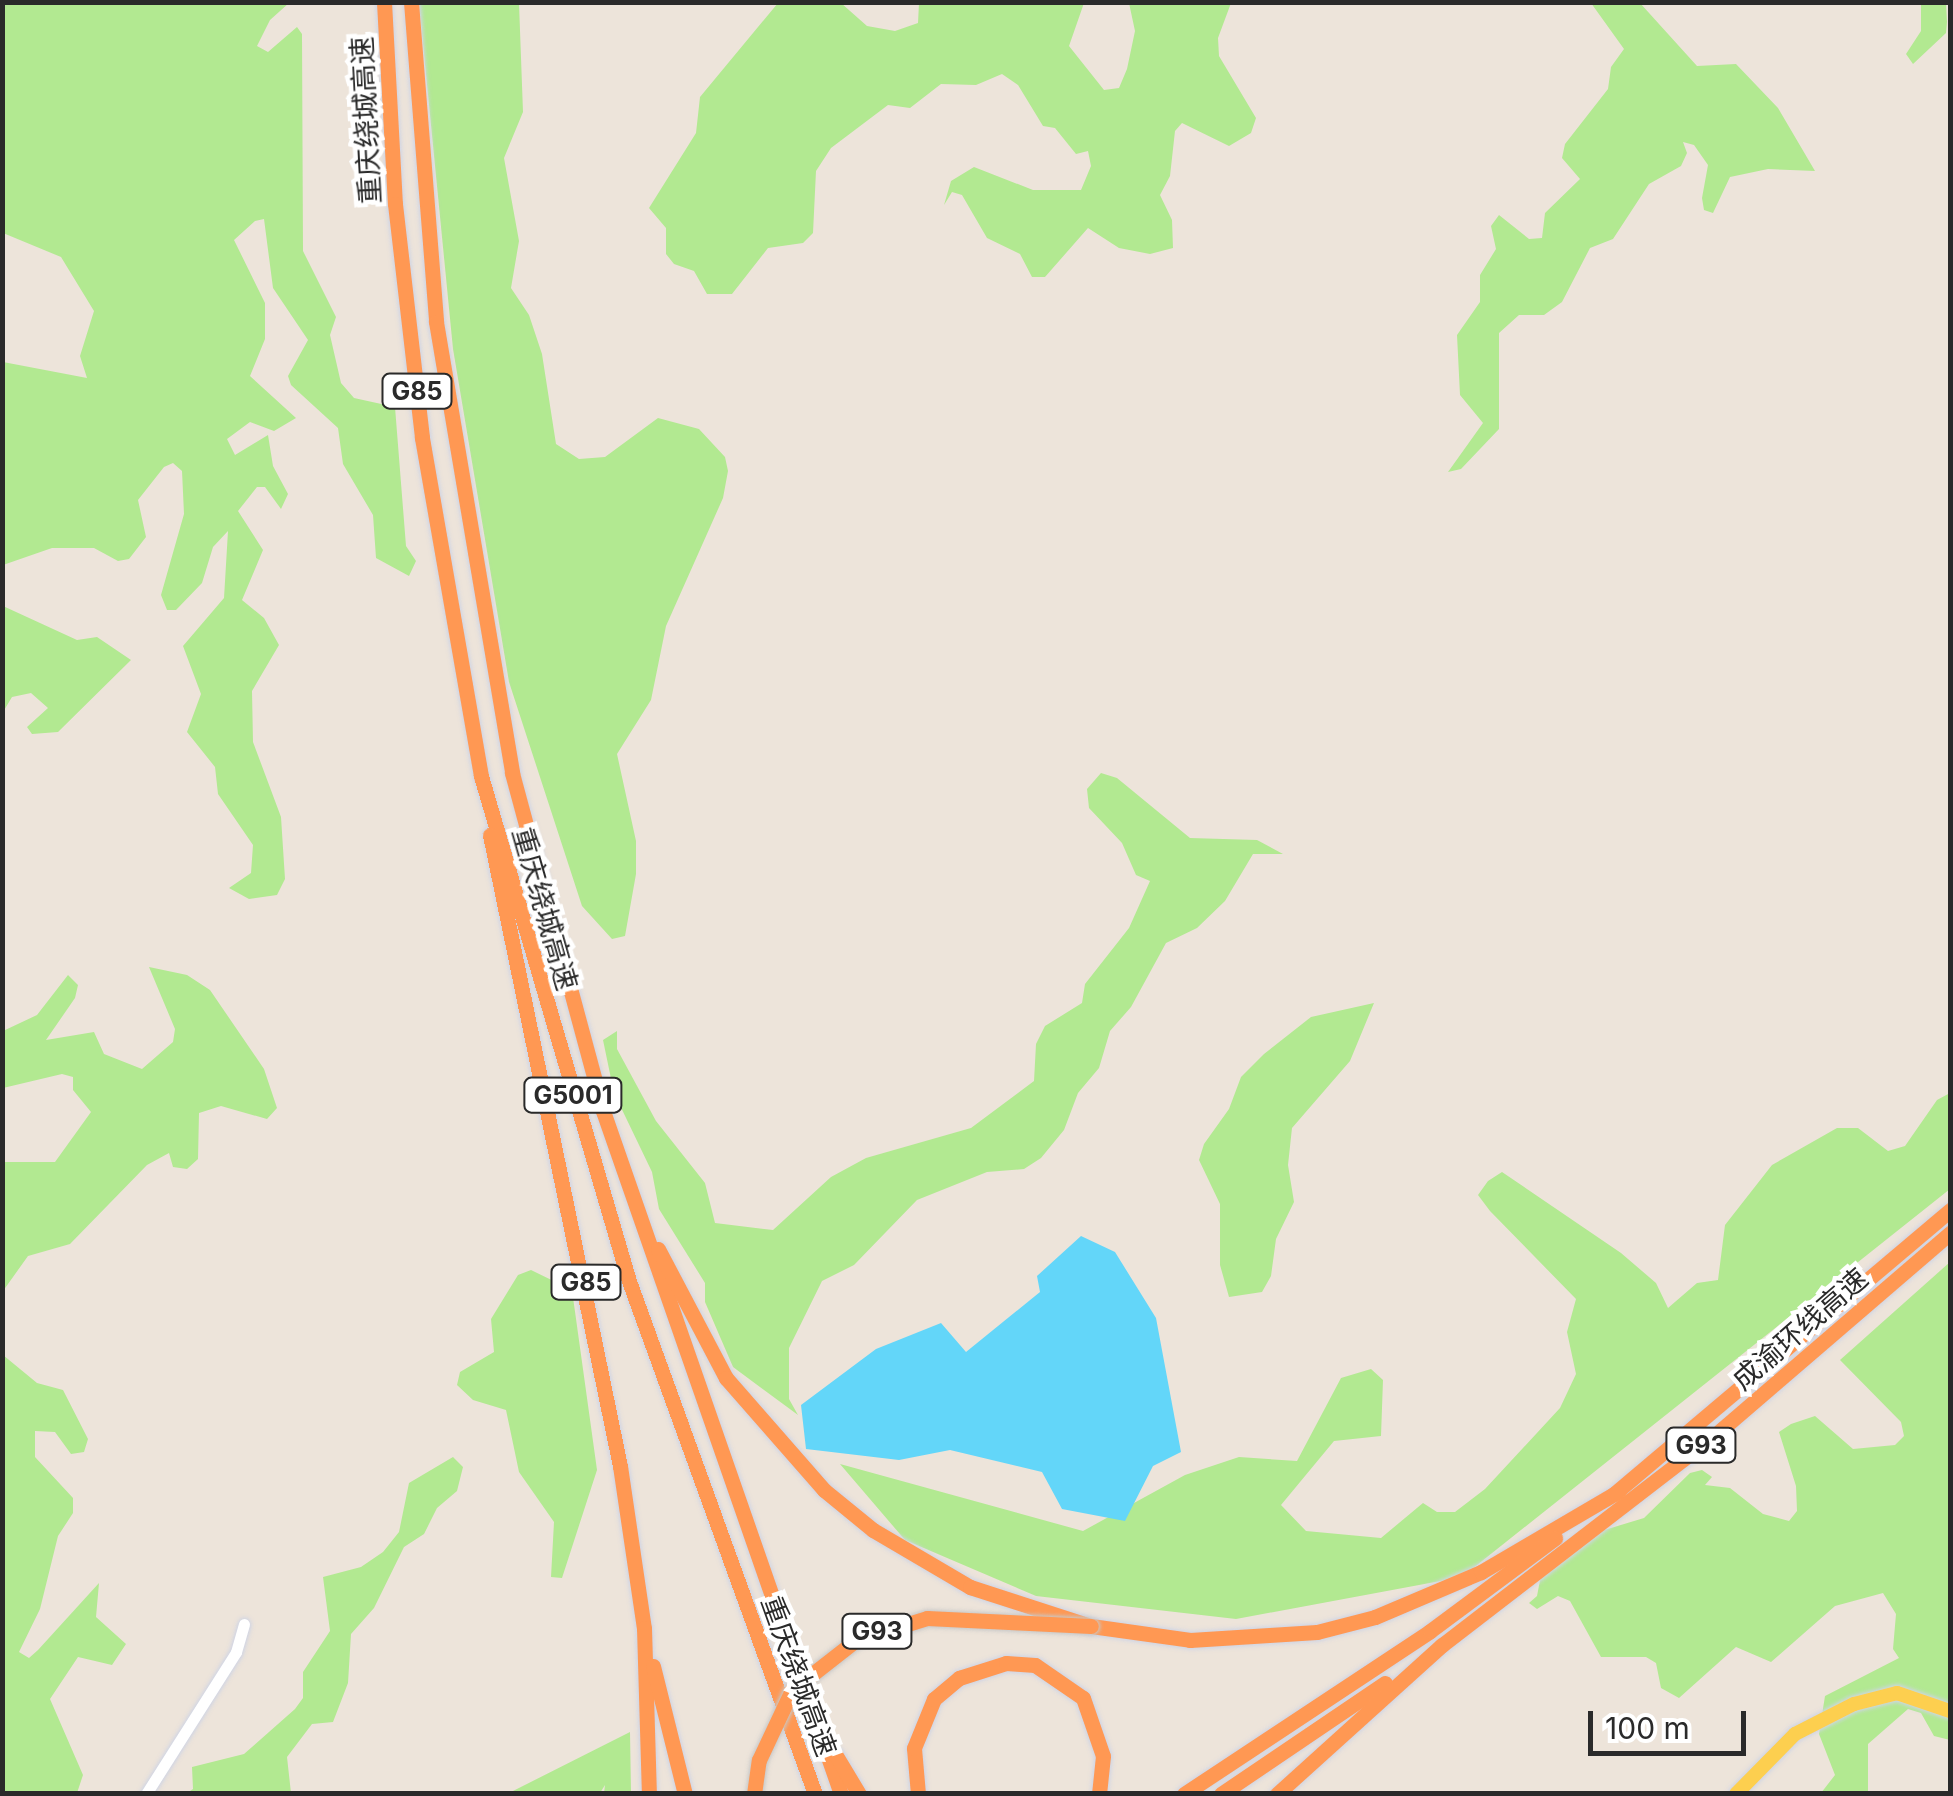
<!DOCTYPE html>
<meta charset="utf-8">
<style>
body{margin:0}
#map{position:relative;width:1953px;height:1796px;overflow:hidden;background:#ede4da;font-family:Inter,"Noto Sans SC",sans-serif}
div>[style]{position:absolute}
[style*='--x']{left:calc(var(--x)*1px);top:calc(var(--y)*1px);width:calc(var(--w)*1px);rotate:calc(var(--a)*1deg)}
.green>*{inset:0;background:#b2e991}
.water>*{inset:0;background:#63d6f9}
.roads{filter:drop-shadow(0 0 2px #cfd4e4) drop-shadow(0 0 2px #cfd4e4)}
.minor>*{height:11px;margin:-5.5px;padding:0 5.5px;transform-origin:5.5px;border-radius:5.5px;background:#fff}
.major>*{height:14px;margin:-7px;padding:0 7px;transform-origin:7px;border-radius:7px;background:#fdcf4f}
.highway>*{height:15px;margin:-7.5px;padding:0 7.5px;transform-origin:7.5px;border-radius:7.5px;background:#ff9853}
.bridges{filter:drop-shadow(0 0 2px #c8c8c8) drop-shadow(0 0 2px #c8c8c8)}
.highway-bridge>*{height:15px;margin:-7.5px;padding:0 7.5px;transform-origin:7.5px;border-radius:7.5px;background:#ff9853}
span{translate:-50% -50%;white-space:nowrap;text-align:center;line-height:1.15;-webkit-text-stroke:9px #fff;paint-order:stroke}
.shield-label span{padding:2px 8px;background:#fff;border:2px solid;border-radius:8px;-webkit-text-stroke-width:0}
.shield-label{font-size:25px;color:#2a2a2a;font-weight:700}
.street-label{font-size:28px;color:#2a2a2a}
.frame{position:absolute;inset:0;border:5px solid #2a2a2a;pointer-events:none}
.scale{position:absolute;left:1588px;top:1711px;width:158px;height:45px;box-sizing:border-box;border:5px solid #2a2a2a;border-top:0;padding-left:12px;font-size:30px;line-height:35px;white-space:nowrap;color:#2a2a2a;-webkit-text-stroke:8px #fff;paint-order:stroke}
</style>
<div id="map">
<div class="green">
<div style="clip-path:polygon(3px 2px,289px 3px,270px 20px,257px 46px,268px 52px,297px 27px,302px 34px,303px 251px,336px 317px,330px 335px,341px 383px,354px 398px,395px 407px,406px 546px,416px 561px,409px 576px,376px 558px,373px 515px,343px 464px,338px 428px,291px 385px,288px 376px,308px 340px,273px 288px,264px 219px,255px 221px,234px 240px,265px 303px,265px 339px,250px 376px,296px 418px,274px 431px,250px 422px,227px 439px,235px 455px,268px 435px,273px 466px,288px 494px,281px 509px,265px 487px,257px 487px,238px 511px,263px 550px,242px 600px,264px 618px,279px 645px,252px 691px,253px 742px,281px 817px,285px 879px,277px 895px,249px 899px,229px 888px,251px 873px,253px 845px,218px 794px,215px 767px,187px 732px,201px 694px,183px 646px,224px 598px,228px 531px,213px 547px,202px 583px,176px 610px,167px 610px,161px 595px,184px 514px,182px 471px,173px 463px,164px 467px,138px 500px,146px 537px,129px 559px,118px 561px,94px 548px,52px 548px,3px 565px,3px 362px,87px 378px,80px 356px,94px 311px,61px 257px,3px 233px)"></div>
<div style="clip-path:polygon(419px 3px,519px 3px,523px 112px,504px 158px,519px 241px,511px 288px,529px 315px,542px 354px,556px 444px,579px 459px,605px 457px,658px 418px,699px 429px,725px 457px,728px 471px,723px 498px,666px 626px,651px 700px,617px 754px,636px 841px,636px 874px,625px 936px,612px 939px,582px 906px,509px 682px,453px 349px)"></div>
<div style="clip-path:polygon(977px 3px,1084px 3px,1069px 46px,1104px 90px,1119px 88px,1127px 69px,1135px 31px,1129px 3px,1231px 3px,1218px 38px,1219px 56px,1256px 118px,1251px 133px,1229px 146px,1182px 123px,1175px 131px,1170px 176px,1160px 195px,1172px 220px,1173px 248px,1150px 254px,1119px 248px,1088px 228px,1045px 277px,1032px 277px,1020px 254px,987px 238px,962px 195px,952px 192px,944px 205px,951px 181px,974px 167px,1033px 190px,1081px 190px,1091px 166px,1088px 151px,1076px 154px,1055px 128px,1043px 126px,1018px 85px,1002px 74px,976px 85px,941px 84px,910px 108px,888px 105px,831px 148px,816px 171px,813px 233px,803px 243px,768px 248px,732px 294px,707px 294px,694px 271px,674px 264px,666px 254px,666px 228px,649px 208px,696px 133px,700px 97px,778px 3px,841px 3px,867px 26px,895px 31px,918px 23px,919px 3px)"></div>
<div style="clip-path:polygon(1591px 3px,1640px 3px,1697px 66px,1736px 64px,1778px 108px,1815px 171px,1768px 169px,1730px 177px,1713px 213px,1704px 210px,1702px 198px,1708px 165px,1694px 145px,1683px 142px,1687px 153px,1681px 166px,1649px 184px,1613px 239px,1590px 248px,1562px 302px,1544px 315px,1519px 315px,1499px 333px,1499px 429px,1461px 469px,1448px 472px,1483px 423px,1460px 395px,1457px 335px,1480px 302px,1480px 275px,1496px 249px,1491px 226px,1499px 215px,1529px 239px,1542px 238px,1545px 213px,1580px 179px,1562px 158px,1565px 144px,1608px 89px,1611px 67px,1624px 49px)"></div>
<div style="clip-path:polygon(1921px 3px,1946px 3px,1947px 22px,1946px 33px,1913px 64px,1906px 54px,1921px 31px)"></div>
<div style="clip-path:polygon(3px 606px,77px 640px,97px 637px,131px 660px,58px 732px,32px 734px,27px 727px,48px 708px,31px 693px,12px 697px,3px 712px)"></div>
<div style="clip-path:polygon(1101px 773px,1117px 778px,1190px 838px,1257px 840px,1283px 854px,1253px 854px,1225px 901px,1197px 928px,1166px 943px,1131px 1007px,1110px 1031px,1099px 1068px,1078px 1093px,1064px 1130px,1041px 1158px,1024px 1169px,987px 1172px,917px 1200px,854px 1265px,822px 1281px,789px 1348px,789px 1399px,798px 1415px,733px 1367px,705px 1302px,705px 1283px,659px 1209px,652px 1172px,614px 1093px,603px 1040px,617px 1031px,617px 1049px,656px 1121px,705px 1183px,715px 1223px,773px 1230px,831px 1177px,866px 1158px,971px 1128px,1034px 1081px,1036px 1044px,1045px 1026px,1082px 1003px,1085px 984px,1129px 928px,1150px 881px,1136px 875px,1122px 843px,1089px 808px,1087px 789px)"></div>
<div style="clip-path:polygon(149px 967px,187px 975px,210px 990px,264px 1069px,277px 1108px,267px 1119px,221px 1106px,199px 1113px,198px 1159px,187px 1169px,173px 1167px,169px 1153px,147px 1165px,70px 1244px,28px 1256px,3px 1291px,3px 1162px,55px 1162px,91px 1112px,73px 1090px,73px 1077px,62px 1074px,3px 1088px,3px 1031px,37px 1015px,68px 975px,78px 985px,75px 998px,46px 1040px,94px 1032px,104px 1054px,142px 1069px,173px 1042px,175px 1029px)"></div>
<div style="clip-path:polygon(1374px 1003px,1350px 1061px,1292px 1128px,1288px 1165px,1294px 1202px,1276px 1239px,1271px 1276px,1262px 1292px,1229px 1297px,1220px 1265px,1220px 1204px,1199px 1160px,1204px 1144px,1229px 1109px,1241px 1077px,1264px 1054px,1311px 1017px)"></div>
<div style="clip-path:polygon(1950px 1093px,1950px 1189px,1462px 1577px,1236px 1619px,1036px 1596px,905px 1540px,840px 1464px,1083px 1531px,1185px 1475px,1239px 1457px,1297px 1461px,1341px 1378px,1371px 1369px,1383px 1380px,1381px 1436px,1334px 1441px,1281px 1505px,1306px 1531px,1381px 1538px,1423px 1503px,1437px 1512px,1455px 1512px,1485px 1489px,1560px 1408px,1576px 1374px,1567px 1332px,1576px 1299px,1490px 1211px,1478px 1195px,1488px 1181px,1502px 1172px,1621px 1253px,1656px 1283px,1668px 1308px,1697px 1283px,1718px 1280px,1725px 1225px,1772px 1165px,1837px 1128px,1858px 1128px,1888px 1151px,1905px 1146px,1937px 1100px)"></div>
<div style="clip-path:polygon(1950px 1262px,1950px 1740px,1934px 1736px,1921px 1713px,1908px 1709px,1868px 1744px,1868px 1793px,1821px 1793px,1835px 1775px,1819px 1734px,1825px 1696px,1899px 1658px,1893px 1649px,1896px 1614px,1883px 1593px,1835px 1606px,1771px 1662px,1736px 1647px,1679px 1698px,1661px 1688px,1656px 1663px,1646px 1657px,1601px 1657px,1570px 1601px,1558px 1596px,1537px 1609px,1529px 1603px,1537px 1596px,1542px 1570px,1601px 1531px,1644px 1518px,1690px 1473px,1702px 1470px,1712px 1477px,1705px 1485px,1730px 1488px,1763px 1514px,1789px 1521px,1797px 1511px,1796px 1486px,1779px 1432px,1791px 1424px,1815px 1416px,1853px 1449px,1895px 1445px,1904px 1436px,1901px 1422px,1840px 1360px)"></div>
<div style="clip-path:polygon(531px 1270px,572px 1290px,597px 1470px,562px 1578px,551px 1577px,554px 1522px,519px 1472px,506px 1410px,473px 1400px,457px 1385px,460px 1372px,494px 1352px,491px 1319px,518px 1275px)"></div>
<div style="clip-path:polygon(3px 1355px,37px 1383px,63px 1390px,88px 1439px,84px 1452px,71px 1454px,55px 1432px,35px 1431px,35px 1457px,73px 1498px,73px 1513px,58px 1536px,40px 1609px,19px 1652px,29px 1658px,38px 1650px,99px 1583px,96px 1617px,126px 1644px,112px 1665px,78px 1657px,50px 1699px,83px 1775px,77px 1793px,3px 1793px)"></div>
<div style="clip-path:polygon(453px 1457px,463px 1467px,457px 1491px,437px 1508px,424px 1534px,404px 1547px,374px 1608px,351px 1634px,348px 1683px,333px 1722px,312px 1724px,287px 1757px,291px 1793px,187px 1793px,193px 1789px,192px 1767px,244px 1754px,295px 1709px,303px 1698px,303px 1672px,330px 1631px,323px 1577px,361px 1567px,383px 1552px,399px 1532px,409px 1483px)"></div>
<div style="clip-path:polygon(630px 1732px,631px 1793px,604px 1793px,605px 1785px,600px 1793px,509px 1793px)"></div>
</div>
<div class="water">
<div style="clip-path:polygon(1081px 1236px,1115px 1252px,1156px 1318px,1181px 1452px,1153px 1466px,1125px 1521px,1062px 1509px,1042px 1472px,950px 1450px,899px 1460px,806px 1449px,801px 1405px,876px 1349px,941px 1323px,966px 1352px,1040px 1292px,1037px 1276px)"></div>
</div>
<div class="roads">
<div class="minor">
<div style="--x:146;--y:1794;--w:168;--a:-57.6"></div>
<div style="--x:236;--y:1652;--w:29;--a:-74"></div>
</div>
<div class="major">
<div style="--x:1736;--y:1794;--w:84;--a:-45.5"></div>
<div style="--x:1795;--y:1734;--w:66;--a:-27"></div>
<div style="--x:1854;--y:1704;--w:44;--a:-14.3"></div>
<div style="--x:1897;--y:1693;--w:56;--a:18.8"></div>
</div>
<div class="highway">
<div style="--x:384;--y:2;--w:202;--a:86.9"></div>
<div style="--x:395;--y:204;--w:236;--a:83.4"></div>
<div style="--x:422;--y:438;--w:343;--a:80.1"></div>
<div style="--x:481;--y:776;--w:526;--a:73.67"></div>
<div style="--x:629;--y:1281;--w:546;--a:70.07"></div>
<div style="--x:411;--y:2;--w:321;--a:85.5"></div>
<div style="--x:436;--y:322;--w:457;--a:80.4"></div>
<div style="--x:512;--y:773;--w:350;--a:74.9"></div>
<div style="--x:603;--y:1111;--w:723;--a:70.79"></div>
<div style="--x:490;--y:835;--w:644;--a:78.36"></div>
<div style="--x:620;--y:1466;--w:164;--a:81.6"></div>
<div style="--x:644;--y:1628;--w:166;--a:88.3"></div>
<div style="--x:658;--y:1249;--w:146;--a:62.2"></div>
<div style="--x:726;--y:1378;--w:149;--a:48.8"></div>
<div style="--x:824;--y:1490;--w:63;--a:39.2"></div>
<div style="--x:873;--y:1530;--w:113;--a:30.4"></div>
<div style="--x:970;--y:1587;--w:127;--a:17.9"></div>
<div style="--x:1091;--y:1626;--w:100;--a:8"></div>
<div style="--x:1190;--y:1640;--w:127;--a:-3.6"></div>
<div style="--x:1317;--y:1632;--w:60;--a:-14.5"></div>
<div style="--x:1375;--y:1617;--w:115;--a:-23"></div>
<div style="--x:1481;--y:1572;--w:160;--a:-30.4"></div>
<div style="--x:1614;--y:1494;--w:440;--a:-40.2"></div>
<div style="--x:653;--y:1666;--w:132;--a:76"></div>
<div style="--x:835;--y:1754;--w:47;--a:59"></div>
<div style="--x:918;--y:1794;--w:46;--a:-95"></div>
<div style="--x:914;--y:1748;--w:53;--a:-67.8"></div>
<div style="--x:934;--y:1699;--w:33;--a:-40"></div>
<div style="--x:959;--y:1678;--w:49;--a:-17.7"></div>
<div style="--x:1006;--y:1663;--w:29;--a:4"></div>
<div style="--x:1035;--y:1665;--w:58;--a:34.5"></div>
<div style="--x:1083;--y:1698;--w:61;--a:71"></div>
<div style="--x:1103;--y:1756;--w:38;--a:96"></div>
<div style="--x:1184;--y:1794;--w:295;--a:-33.5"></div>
<div style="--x:1430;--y:1631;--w:156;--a:-36.6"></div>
<div style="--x:1221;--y:1794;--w:198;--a:-34.1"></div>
<div style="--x:1277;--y:1794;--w:222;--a:-42.1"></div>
<div style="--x:1442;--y:1645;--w:354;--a:-37.6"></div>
<div style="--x:1722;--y:1429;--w:301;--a:-40.7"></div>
</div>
</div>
<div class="bridges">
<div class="highway-bridge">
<div style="--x:754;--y:1794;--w:34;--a:-82"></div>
<div style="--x:759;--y:1760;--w:77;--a:-64.8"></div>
<div style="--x:792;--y:1690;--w:81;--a:-38"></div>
<div style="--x:856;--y:1640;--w:74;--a:-17.2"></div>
<div style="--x:927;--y:1618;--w:164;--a:2.8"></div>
</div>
</div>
<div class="shield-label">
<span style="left:417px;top:391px">G85</span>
<span style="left:573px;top:1095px">G5001</span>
<span style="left:586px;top:1282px">G85</span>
<span style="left:1701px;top:1445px">G93</span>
<span style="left:877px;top:1631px">G93</span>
</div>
<div class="street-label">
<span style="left:366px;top:120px;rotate:-93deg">重庆绕城高速</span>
<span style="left:545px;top:909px;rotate:74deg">重庆绕城高速</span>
<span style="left:1800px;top:1329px;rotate:-41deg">成渝环线高速</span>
<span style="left:799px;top:1676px;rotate:70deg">重庆绕城高速</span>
</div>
<div class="frame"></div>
<div class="scale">100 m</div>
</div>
